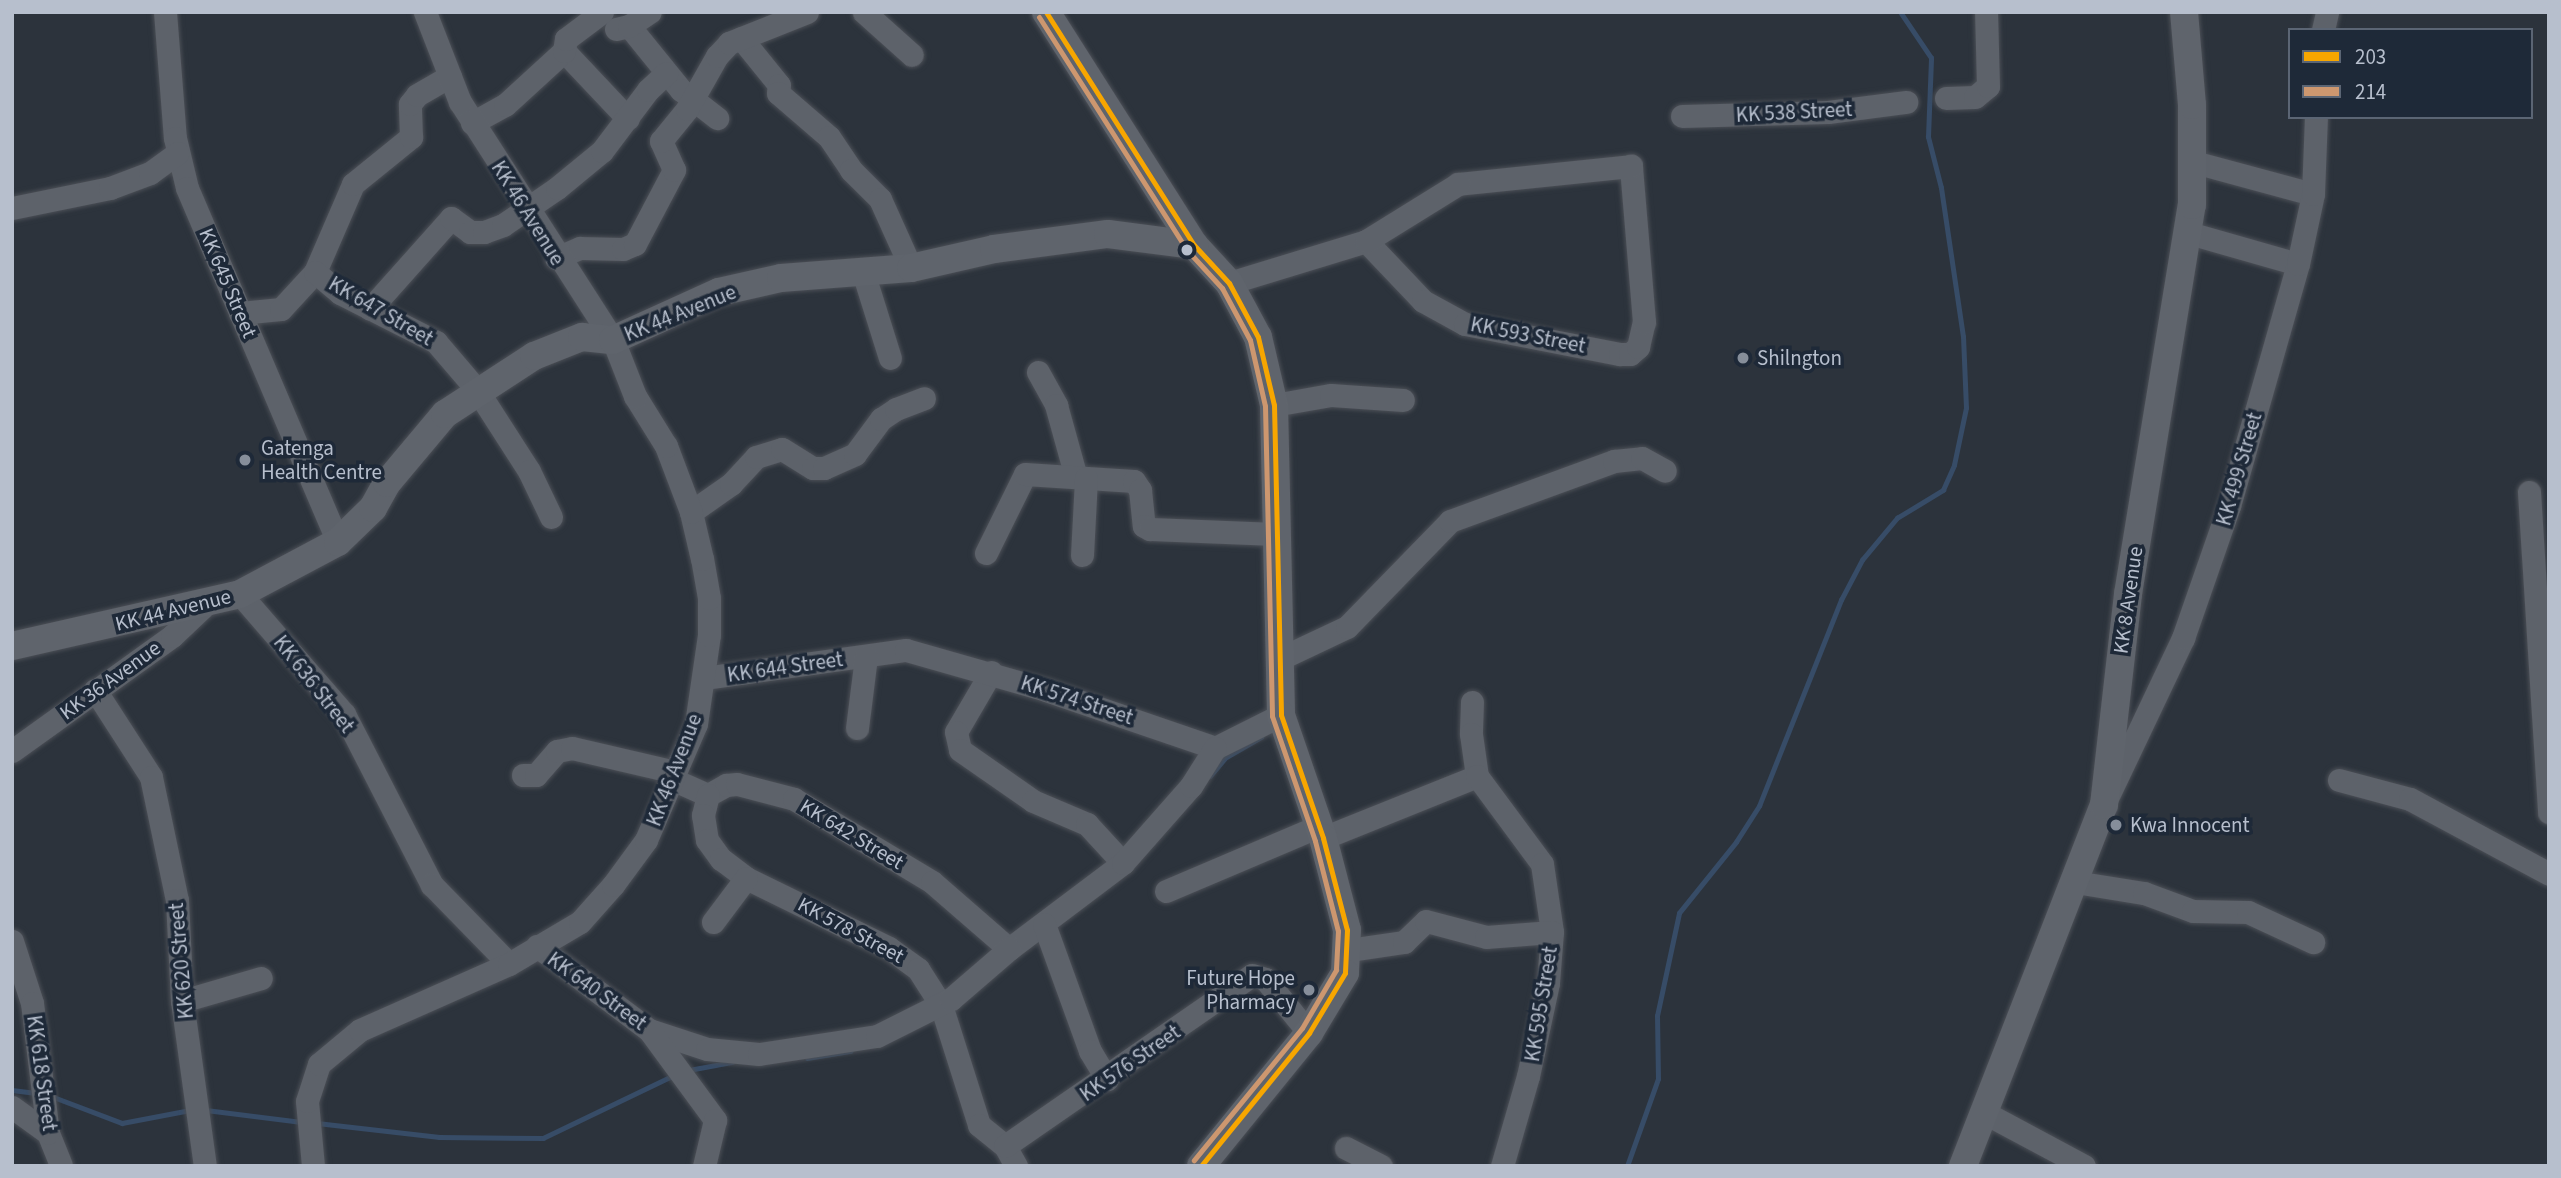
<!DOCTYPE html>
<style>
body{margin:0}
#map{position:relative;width:2561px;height:1178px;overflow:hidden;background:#2c333c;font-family:"Source Sans 3",sans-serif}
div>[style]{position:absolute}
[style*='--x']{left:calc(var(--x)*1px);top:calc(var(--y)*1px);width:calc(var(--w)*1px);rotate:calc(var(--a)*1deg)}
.stream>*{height:4.5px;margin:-2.25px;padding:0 2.25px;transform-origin:2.25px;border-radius:2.25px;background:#374c67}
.roads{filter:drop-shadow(0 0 2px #4b4f56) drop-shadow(0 0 2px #4b4f56)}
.minor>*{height:23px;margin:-11.5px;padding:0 11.5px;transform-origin:11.5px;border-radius:11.5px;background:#5d626a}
.major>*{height:28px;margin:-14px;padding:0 14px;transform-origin:14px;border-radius:14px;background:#5f646c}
.bus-1>*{height:5px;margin:-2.5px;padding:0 2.5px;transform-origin:2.5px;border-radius:2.5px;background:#f7a600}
.bus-2>*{height:5px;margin:-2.5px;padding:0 2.5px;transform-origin:2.5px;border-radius:2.5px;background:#cd976f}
.dots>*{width:19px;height:19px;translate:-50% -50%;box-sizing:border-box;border:4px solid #1e2938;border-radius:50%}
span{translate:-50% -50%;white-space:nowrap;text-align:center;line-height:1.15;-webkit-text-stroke:7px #1e2938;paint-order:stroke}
.street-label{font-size:21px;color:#b7bfcd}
.poi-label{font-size:21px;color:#b7bfcd}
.left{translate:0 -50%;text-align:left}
.right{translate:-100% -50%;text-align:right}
.frame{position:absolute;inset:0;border:14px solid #b7bfcd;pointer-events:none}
.legend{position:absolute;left:2288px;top:28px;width:245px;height:91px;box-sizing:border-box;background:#1e2938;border:2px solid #5b6574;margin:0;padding:9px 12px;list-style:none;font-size:21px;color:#b7bfcd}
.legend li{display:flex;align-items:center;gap:14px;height:35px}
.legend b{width:35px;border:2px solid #5b6574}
</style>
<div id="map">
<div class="stream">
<div style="--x:1210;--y:776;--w:23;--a:-50"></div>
<div style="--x:1225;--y:758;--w:42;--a:-30.3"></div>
<div style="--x:807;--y:1058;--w:44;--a:-9.2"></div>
<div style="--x:689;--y:1070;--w:44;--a:-10.5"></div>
<div style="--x:12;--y:1090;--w:24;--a:7"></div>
<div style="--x:51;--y:1096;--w:76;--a:20.8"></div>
<div style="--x:122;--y:1123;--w:69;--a:-10.8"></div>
<div style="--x:206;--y:1110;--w:96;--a:7.2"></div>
<div style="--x:317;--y:1123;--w:123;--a:6.5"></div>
<div style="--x:439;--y:1137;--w:104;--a:0.6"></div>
<div style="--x:543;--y:1138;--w:145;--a:-25.7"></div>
<div style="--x:1627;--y:1166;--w:92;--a:-70.4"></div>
<div style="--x:1658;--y:1079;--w:63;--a:-90.9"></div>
<div style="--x:1657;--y:1016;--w:105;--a:-77.9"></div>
<div style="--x:1679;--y:913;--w:91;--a:-51.2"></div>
<div style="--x:1736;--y:842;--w:43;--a:-57.4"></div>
<div style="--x:1759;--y:806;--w:222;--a:-68.3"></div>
<div style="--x:1841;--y:600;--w:45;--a:-62.3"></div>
<div style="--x:1862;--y:560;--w:55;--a:-50.2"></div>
<div style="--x:1897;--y:518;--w:54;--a:-31.3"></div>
<div style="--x:1943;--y:490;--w:27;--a:-66"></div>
<div style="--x:1954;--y:465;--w:58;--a:-78.1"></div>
<div style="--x:1966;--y:408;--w:71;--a:-92.4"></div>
<div style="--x:1963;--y:337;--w:151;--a:-98.4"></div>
<div style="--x:1941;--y:188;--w:53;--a:-104.3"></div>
<div style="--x:1928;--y:137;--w:79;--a:-87.8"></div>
<div style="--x:1931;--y:58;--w:55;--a:-124"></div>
</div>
<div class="roads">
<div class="minor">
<div style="--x:165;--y:12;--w:126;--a:85.5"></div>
<div style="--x:175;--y:138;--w:51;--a:76.5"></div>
<div style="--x:187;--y:188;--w:385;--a:66.9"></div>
<div style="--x:864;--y:12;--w:64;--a:41.9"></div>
<div style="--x:629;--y:26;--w:82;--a:50.9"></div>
<div style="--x:681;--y:90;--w:46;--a:37.9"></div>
<div style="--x:616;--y:29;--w:13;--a:-13"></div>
<div style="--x:629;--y:26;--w:25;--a:-34"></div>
<div style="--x:2323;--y:30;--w:18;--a:-77"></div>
<div style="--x:741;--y:38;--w:60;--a:51"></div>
<div style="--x:779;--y:85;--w:8;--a:97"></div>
<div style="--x:778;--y:93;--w:67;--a:40.8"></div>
<div style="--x:829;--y:137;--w:40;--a:56"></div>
<div style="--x:851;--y:170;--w:41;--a:45"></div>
<div style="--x:880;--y:199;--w:76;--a:65.8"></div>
<div style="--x:564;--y:51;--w:93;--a:46.7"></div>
<div style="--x:1946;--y:98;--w:29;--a:-2"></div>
<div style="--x:1975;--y:97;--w:17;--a:-40"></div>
<div style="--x:1988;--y:86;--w:74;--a:-91.5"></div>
<div style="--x:1682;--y:116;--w:146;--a:-1.6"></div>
<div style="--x:1828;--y:112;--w:79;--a:-7.3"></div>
<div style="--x:472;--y:123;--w:38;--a:-29"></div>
<div style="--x:505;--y:105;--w:80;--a:-42.5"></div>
<div style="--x:564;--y:51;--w:12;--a:-81"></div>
<div style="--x:566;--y:39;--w:45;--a:-36.9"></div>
<div style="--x:2194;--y:162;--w:123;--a:15.1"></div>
<div style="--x:12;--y:208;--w:100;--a:-11.5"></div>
<div style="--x:110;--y:188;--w:43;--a:-20.6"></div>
<div style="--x:150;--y:173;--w:34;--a:-36"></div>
<div style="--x:2189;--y:233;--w:113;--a:15.9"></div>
<div style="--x:556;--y:258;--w:26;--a:-23"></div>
<div style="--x:580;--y:248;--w:43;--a:1.3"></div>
<div style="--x:623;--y:249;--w:13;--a:-23"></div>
<div style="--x:635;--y:244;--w:84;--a:-62.2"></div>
<div style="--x:674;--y:170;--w:32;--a:-114"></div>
<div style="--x:661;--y:141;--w:41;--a:-50.9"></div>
<div style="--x:687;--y:109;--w:61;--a:-60.5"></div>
<div style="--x:717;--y:56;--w:18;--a:-47"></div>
<div style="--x:729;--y:43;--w:84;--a:-21.7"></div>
<div style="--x:315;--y:272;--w:96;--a:-66.6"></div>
<div style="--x:353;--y:184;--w:75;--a:-39"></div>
<div style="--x:411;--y:137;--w:33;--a:-92"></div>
<div style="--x:410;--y:104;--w:11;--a:-52"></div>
<div style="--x:417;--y:95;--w:38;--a:-30"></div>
<div style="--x:863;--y:272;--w:90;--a:72.6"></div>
<div style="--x:1229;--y:283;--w:143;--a:-17"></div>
<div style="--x:1366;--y:241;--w:83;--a:46.5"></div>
<div style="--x:1423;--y:301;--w:48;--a:28.7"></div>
<div style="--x:1465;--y:324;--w:158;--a:11"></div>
<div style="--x:1620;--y:354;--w:10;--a:0"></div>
<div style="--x:1630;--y:354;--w:11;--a:-41"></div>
<div style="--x:1638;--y:347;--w:26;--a:-77"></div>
<div style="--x:1644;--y:322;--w:157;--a:-94.8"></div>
<div style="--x:1631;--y:166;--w:174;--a:174.1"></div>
<div style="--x:1458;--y:184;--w:108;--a:148.2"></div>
<div style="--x:370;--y:309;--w:122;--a:-48.3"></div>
<div style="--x:451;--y:218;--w:24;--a:36"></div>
<div style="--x:470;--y:232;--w:14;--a:0"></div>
<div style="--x:484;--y:232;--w:20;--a:-20"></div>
<div style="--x:503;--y:225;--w:65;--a:-34.4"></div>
<div style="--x:557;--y:188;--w:58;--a:-39.4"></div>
<div style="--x:602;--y:151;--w:76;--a:-53"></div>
<div style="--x:648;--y:90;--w:25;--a:-43"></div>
<div style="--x:240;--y:313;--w:41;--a:-5.6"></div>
<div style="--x:281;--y:309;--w:50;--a:-47.4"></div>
<div style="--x:315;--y:272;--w:33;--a:40"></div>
<div style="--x:340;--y:293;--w:108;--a:27"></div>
<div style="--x:436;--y:342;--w:63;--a:49.5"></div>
<div style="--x:477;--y:390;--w:96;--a:57.3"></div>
<div style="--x:529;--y:471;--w:51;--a:64.4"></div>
<div style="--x:1038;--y:372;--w:38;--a:61"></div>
<div style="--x:1056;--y:405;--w:75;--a:74.5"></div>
<div style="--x:1274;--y:405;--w:58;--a:-10"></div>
<div style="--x:1331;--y:395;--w:72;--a:4"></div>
<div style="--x:2529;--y:492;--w:321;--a:86.4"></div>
<div style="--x:691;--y:512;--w:49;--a:-35"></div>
<div style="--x:731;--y:484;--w:37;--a:-47"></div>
<div style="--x:756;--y:457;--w:27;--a:-17"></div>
<div style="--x:782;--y:449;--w:36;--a:32"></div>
<div style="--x:813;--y:468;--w:11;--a:0"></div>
<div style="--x:824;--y:468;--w:34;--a:-24"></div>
<div style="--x:855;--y:454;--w:44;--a:-53.4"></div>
<div style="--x:881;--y:419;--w:18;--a:-34"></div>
<div style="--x:896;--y:409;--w:30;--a:-21"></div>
<div style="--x:986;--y:553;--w:88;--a:-63.7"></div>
<div style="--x:1025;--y:474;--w:109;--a:3.7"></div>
<div style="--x:1134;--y:481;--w:11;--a:56"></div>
<div style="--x:1140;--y:490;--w:36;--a:84"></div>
<div style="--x:1144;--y:526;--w:7;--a:27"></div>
<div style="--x:1150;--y:529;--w:126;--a:2.3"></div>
<div style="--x:1082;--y:555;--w:77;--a:-87"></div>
<div style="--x:240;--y:594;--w:159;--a:49.1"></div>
<div style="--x:344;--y:714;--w:192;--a:62.8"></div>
<div style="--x:432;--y:885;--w:110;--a:45.7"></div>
<div style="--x:1277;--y:660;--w:77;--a:-25.2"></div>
<div style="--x:1347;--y:627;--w:148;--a:-45.8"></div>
<div style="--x:1450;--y:521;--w:175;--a:-20.1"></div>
<div style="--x:1614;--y:461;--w:28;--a:-6"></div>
<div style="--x:1642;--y:458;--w:26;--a:29"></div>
<div style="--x:991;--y:672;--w:69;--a:120.3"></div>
<div style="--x:956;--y:732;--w:18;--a:77"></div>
<div style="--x:960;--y:750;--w:89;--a:34.9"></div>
<div style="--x:1033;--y:801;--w:59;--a:23.1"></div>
<div style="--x:1087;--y:824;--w:53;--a:47.3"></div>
<div style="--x:704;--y:678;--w:204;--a:-7.9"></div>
<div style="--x:906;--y:650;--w:146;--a:15.9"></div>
<div style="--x:1046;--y:690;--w:179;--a:18.9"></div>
<div style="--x:1215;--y:748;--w:74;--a:-26.6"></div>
<div style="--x:95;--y:690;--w:103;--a:57.2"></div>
<div style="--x:151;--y:777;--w:126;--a:78.1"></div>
<div style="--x:177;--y:900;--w:101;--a:87.2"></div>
<div style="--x:182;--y:1001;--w:167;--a:82.1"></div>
<div style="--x:1472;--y:702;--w:32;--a:92"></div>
<div style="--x:1471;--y:734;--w:42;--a:81.9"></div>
<div style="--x:857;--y:728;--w:72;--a:-82.8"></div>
<div style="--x:12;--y:751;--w:197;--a:-35.7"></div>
<div style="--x:172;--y:636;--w:45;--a:-43.2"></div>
<div style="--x:523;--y:775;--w:13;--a:0"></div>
<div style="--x:536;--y:775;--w:32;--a:-49"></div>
<div style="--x:557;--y:751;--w:15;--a:-11"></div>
<div style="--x:572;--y:748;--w:106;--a:13.1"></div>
<div style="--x:674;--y:780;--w:37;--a:24"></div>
<div style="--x:708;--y:795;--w:21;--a:-29"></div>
<div style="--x:726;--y:785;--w:11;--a:-5"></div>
<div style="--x:737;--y:784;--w:59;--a:14.7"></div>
<div style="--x:794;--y:799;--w:161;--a:31"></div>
<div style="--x:932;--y:882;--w:102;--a:41"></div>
<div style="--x:1009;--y:949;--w:143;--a:-37"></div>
<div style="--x:1123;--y:863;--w:103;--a:-48.6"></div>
<div style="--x:1191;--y:786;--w:45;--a:-57.7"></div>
<div style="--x:2339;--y:780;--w:73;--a:15"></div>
<div style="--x:2410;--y:799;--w:158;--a:28.3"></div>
<div style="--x:708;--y:795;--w:21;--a:104"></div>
<div style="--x:703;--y:815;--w:25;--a:81"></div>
<div style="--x:707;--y:840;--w:24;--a:54"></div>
<div style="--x:721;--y:859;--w:31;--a:37"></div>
<div style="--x:746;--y:878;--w:159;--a:26.1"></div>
<div style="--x:889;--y:948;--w:36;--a:36"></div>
<div style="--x:918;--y:969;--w:43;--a:57.4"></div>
<div style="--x:941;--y:1005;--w:126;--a:72.4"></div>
<div style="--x:979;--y:1125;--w:33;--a:39"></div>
<div style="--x:1005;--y:1146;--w:23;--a:61"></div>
<div style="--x:2108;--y:796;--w:175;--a:-64.6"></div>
<div style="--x:2183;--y:638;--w:140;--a:-70.8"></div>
<div style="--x:2229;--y:506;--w:252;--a:-74.1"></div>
<div style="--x:2298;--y:264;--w:72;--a:-77.9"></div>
<div style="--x:2313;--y:194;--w:77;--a:-87.8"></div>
<div style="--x:1323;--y:838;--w:166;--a:-21.9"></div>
<div style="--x:1477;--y:776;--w:109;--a:53.5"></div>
<div style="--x:1542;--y:864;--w:69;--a:81.6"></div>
<div style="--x:1552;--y:932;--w:51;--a:94.5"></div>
<div style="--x:1548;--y:983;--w:95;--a:102.1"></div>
<div style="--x:1528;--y:1076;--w:94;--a:106.1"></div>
<div style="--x:2075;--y:882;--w:70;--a:9.1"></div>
<div style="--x:2144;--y:893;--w:52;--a:20.2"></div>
<div style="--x:2193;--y:911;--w:55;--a:1"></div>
<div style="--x:2248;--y:912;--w:72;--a:24.8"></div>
<div style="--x:1166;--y:891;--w:166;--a:-23"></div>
<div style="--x:713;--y:922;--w:55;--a:-53.1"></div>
<div style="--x:1044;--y:924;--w:135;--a:70.1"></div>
<div style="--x:1090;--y:1051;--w:33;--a:59"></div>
<div style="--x:12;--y:941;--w:65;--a:72.1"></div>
<div style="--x:32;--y:1003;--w:131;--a:83"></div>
<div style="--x:48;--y:1133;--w:35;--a:68"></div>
<div style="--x:537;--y:946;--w:140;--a:36.9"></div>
<div style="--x:649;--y:1030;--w:61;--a:18.1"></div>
<div style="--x:707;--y:1049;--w:52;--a:5.5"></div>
<div style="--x:759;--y:1054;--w:119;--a:-8.7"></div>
<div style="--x:877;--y:1036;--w:83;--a:-26.6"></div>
<div style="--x:951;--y:999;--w:77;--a:-40.8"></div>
<div style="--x:1349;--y:950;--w:56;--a:-8.3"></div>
<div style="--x:1404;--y:942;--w:30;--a:-44"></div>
<div style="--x:1426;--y:921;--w:62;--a:14.9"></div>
<div style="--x:1486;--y:937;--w:66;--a:-4.3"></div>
<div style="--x:182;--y:1001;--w:82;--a:-16.2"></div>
<div style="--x:649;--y:1030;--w:112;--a:53.7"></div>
<div style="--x:715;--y:1120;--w:47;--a:103.4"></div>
<div style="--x:12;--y:1107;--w:44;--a:35.8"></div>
<div style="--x:1987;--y:1114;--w:110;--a:28.2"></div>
<div style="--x:1005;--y:1146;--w:300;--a:-34.7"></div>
<div style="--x:1252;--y:975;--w:14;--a:17"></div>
<div style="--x:1265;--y:979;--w:70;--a:50.8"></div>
<div style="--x:1346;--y:1148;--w:39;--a:27"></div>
<div style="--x:313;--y:1166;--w:65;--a:-95.3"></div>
<div style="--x:307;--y:1101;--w:39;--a:-72"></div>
<div style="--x:319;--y:1064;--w:53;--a:-39.7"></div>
<div style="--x:360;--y:1030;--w:163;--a:-23.9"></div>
<div style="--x:509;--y:964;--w:82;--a:-30.6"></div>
<div style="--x:580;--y:922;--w:50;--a:-48.3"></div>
<div style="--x:613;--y:885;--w:56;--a:-53.7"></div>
<div style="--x:646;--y:840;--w:126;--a:-66.7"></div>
<div style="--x:696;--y:724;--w:90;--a:-81.7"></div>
<div style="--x:709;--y:635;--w:37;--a:-90"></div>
<div style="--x:709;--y:598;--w:40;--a:-100"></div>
<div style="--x:702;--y:559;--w:48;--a:-103.2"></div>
<div style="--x:691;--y:512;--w:71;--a:-110.7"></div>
<div style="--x:666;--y:446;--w:59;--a:-121.8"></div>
<div style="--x:635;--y:396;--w:60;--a:-111.4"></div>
<div style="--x:613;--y:340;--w:283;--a:-122.7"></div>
<div style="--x:460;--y:102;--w:97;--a:-111.3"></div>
</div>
<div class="major">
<div style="--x:1046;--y:12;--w:276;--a:57.6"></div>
<div style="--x:1194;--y:245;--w:52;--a:47.4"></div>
<div style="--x:1229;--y:283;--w:61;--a:61.8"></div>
<div style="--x:1258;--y:337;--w:70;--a:76.8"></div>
<div style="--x:1274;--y:405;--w:310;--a:88.7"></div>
<div style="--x:1281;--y:715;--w:130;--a:71.1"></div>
<div style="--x:1323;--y:838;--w:95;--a:75.4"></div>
<div style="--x:1347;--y:930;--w:43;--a:92.7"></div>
<div style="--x:1345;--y:973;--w:70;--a:121"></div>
<div style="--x:1309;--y:1033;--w:171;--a:129.1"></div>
<div style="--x:12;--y:646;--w:234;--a:-12.8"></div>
<div style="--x:240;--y:594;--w:111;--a:-28"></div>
<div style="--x:338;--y:542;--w:49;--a:-44.2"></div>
<div style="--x:373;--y:508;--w:29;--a:-61"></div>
<div style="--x:387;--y:483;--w:90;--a:-50"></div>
<div style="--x:445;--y:414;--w:106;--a:-33.1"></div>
<div style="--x:534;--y:356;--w:52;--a:-21.6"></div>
<div style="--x:582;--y:337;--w:31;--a:6"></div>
<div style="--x:613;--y:340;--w:116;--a:-24.4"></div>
<div style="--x:719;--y:292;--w:64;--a:-12.7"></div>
<div style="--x:781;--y:278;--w:130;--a:-4.4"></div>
<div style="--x:911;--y:268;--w:85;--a:-12.9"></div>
<div style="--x:994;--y:249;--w:115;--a:-7.5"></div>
<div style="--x:1108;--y:234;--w:87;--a:7.3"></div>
<div style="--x:1963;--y:1166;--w:388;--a:-68.7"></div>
<div style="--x:2104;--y:805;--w:212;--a:-83.5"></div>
<div style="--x:2128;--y:594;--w:394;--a:-80.7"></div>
<div style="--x:2192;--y:205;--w:100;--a:-90"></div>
<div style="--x:2192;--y:105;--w:93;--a:-94.9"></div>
</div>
</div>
<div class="bus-1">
<div style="--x:1046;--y:12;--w:276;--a:57.6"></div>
<div style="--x:1194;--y:245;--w:52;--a:47.4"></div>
<div style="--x:1229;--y:283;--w:61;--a:61.8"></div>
<div style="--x:1258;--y:337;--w:70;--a:76.8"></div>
<div style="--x:1274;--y:405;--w:310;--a:88.7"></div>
<div style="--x:1281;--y:715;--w:130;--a:71.1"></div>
<div style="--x:1323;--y:838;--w:95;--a:75.4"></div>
<div style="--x:1347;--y:930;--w:43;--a:92.7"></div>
<div style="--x:1345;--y:973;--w:70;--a:121"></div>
<div style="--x:1309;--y:1033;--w:171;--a:129.1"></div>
</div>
<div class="bus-2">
<div style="--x:1039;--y:17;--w:276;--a:57.6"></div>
<div style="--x:1187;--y:250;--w:52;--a:47.4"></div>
<div style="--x:1222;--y:288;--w:59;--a:61.7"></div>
<div style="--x:1250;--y:340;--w:68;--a:77.2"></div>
<div style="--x:1265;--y:406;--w:310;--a:88.7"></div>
<div style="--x:1272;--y:716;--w:132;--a:71"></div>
<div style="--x:1315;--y:841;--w:93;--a:75.7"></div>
<div style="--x:1338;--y:931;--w:39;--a:93"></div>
<div style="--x:1336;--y:970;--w:67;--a:120.4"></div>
<div style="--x:1302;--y:1028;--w:171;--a:129.3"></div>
</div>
<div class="dots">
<div style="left:1187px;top:250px;background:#b7bfcd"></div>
<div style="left:1743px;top:358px;background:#868e9a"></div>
<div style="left:245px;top:460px;background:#868e9a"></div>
<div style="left:2116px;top:825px;background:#868e9a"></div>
<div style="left:1309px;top:990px;background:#868e9a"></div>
</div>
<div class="street-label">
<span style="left:1794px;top:112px;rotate:-3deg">KK 538 Street</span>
<span style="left:528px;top:213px;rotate:58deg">KK 46 Avenue</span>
<span style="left:228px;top:283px;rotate:67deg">KK 645 Street</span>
<span style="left:381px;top:311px;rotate:30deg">KK 647 Street</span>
<span style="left:680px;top:313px;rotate:-22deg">KK 44 Avenue</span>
<span style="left:1528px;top:335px;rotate:11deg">KK 593 Street</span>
<span style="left:2239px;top:469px;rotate:-74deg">KK 499 Street</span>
<span style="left:2128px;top:600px;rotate:-82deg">KK 8 Avenue</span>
<span style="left:173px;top:610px;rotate:-14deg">KK 44 Avenue</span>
<span style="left:785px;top:667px;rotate:-8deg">KK 644 Street</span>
<span style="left:110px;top:680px;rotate:-36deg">KK 36 Avenue</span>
<span style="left:314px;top:684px;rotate:52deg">KK 636 Street</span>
<span style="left:1077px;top:700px;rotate:18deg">KK 574 Street</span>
<span style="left:674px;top:770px;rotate:-69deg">KK 46 Avenue</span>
<span style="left:852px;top:834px;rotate:31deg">KK 642 Street</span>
<span style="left:851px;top:930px;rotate:28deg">KK 578 Street</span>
<span style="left:181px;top:961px;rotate:-95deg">KK 620 Street</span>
<span style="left:597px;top:991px;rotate:36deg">KK 640 Street</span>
<span style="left:1541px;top:1004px;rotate:-81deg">KK 595 Street</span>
<span style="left:1130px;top:1063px;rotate:-35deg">KK 576 Street</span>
<span style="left:42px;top:1073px;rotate:82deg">KK 618 Street</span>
</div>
<div class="poi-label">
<span class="left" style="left:1757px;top:358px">Shilngton</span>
<span class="left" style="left:261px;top:460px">Gatenga<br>Health Centre</span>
<span class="left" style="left:2130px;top:825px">Kwa Innocent</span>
<span class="right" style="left:1295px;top:990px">Future Hope<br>Pharmacy</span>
</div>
<div class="frame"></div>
<ul class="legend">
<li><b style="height:9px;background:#f7a600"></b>203</li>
<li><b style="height:9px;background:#cd976f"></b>214</li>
</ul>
</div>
